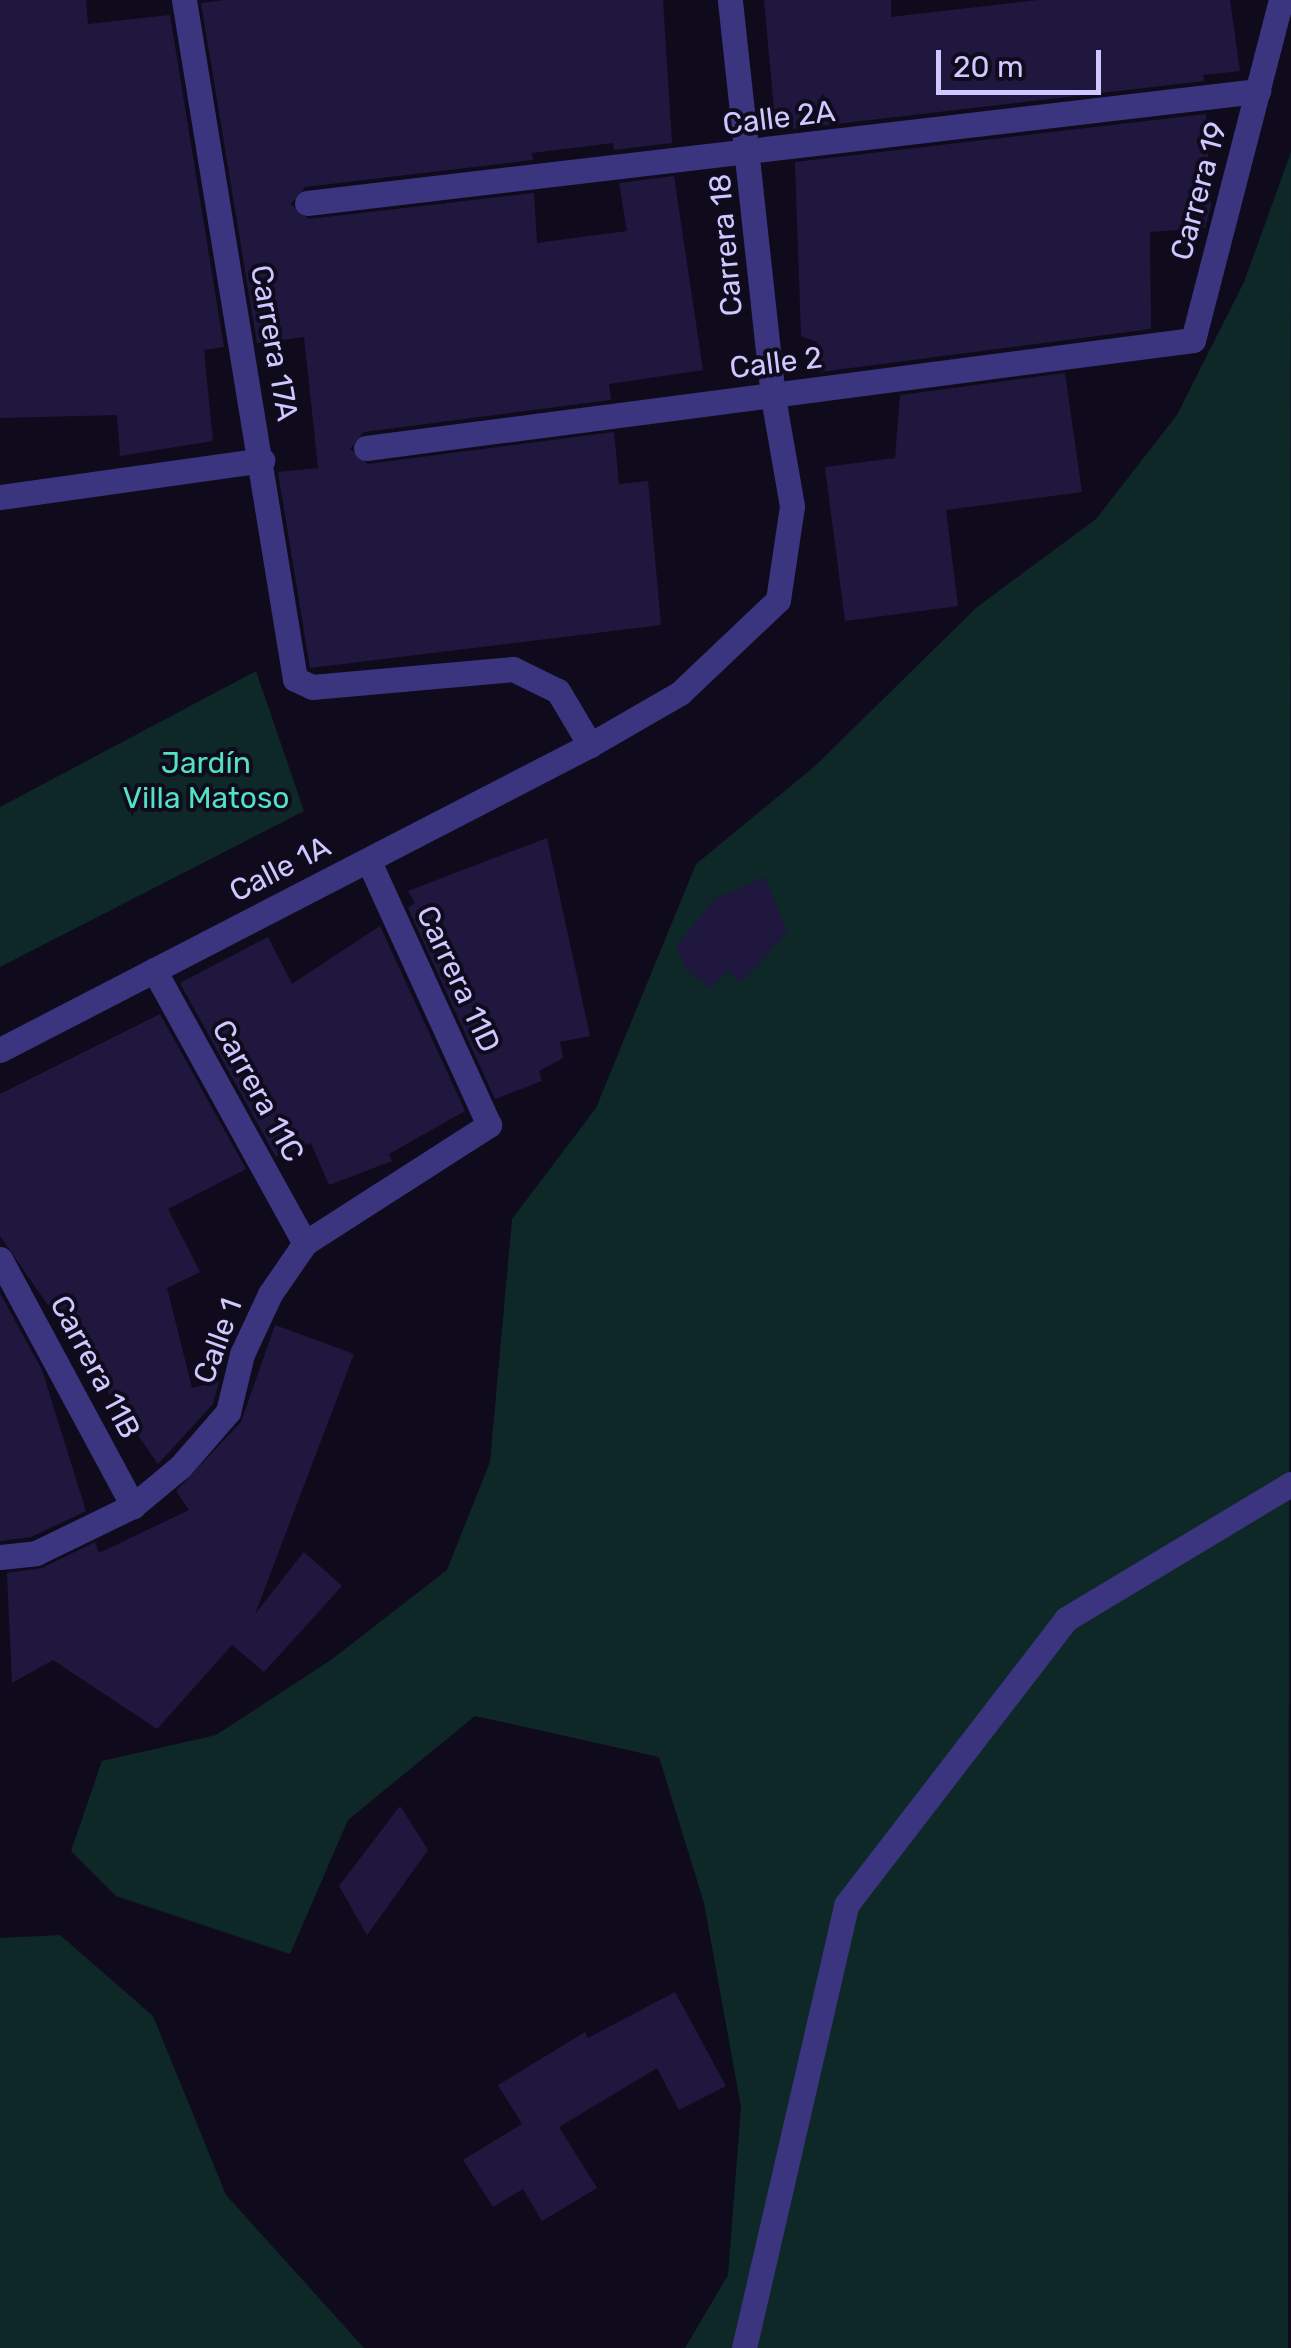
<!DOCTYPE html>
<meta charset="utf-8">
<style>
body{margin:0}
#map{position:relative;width:1291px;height:2348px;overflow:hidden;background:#0f0b1d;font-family:Rubik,sans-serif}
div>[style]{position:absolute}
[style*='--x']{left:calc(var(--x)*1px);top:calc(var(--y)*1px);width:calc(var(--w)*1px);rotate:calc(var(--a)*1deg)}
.green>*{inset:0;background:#0e2727}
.building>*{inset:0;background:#20173f}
.minor>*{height:25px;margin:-12.5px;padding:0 12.5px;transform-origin:12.5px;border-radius:12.5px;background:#3a357e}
span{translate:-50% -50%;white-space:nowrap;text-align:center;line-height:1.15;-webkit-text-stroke:8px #0f0b1d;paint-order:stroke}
.street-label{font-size:30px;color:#cfc7ff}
.park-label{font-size:30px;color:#52e1c1}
.scale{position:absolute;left:936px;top:50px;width:165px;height:45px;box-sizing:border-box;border:5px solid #cfc7ff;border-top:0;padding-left:12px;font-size:30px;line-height:35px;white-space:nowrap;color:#cfc7ff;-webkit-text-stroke:8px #0f0b1d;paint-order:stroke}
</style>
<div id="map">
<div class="green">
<div style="clip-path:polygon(1291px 152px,1288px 2348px,685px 2348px,728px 2275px,741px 2107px,704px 1903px,659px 1757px,475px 1716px,348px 1820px,290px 1954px,116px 1896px,71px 1851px,102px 1761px,216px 1735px,331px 1660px,447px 1570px,490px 1462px,512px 1219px,596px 1108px,696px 864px,815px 766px,977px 607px,1096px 519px,1177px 415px,1244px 282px)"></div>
<div style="clip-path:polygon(256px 671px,304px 811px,0 967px,0 807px)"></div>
<div style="clip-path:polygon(60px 1935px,153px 2016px,226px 2195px,364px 2348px,0 2348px,0 1938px)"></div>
</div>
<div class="building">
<div style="clip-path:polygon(0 0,86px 0,88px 24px,170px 15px,224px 347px,204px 350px,213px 441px,120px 456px,117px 415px,0 418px)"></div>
<div style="clip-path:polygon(225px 0,663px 0,672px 143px,614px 150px,613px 143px,532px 153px,533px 160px,305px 187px,291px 204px,309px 219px,534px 193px,537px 243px,627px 231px,619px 183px,674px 176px,703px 370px,609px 384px,611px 400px,364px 432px,350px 449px,368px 464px,614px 432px,619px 484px,648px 481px,661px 625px,310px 668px,278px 472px,318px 468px,304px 337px,257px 343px,201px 3px)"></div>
<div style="clip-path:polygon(764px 0,891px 0,891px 17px,1038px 0,1230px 0,1240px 71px,1203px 75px,1204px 81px,793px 129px,792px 119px,775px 120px)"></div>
<div style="clip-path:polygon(1206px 114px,1211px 205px,1205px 228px,1150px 232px,1151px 329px,820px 372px,817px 342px,801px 336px,795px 162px)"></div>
<div style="clip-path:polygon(1065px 373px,1082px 492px,946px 510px,958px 606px,845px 621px,825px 467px,895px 458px,900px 395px)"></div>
<div style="clip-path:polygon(547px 838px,590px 1036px,560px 1042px,563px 1058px,539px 1071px,542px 1081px,495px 1099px,408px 908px,415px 903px,408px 891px)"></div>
<div style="clip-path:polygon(765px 877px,787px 932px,741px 983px,727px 970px,711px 989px,686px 969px,676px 947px,714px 899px)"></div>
<div style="clip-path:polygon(380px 926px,465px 1111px,389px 1154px,392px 1161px,329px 1185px,311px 1143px,276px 1157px,180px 983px,268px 937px,292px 984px)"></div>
<div style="clip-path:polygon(160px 1014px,246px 1169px,168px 1209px,200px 1272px,167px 1288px,192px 1388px,219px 1381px,213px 1404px,158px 1464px,0 1236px,0 1094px)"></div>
<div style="clip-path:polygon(0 1293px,42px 1370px,86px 1511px,31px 1537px,0 1541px)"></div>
<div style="clip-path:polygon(275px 1325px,354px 1354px,255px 1614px,304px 1552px,342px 1586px,264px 1672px,232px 1645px,157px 1729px,53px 1660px,12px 1683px,7px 1573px,42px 1568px,95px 1542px,99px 1553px,189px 1510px,176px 1491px,241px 1422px)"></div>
<div style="clip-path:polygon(400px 1806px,428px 1850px,367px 1935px,339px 1886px)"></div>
<div style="clip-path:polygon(675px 1992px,726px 2086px,679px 2110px,657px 2068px,559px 2127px,597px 2188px,542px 2221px,523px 2189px,493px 2207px,463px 2160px,522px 2124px,498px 2085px,585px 2032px,588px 2038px)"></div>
</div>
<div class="minor">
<div style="--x:184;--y:0;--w:688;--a:80.72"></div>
<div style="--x:295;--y:679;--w:19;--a:25"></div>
<div style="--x:312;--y:687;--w:202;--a:-5.1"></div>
<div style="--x:513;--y:669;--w:50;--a:26.1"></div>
<div style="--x:558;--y:691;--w:63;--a:59.3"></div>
<div style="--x:307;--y:203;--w:958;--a:-6.72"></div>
<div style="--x:366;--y:448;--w:834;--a:-7.44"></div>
<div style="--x:1193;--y:340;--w:351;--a:-75.5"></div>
<div style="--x:0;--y:497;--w:265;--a:-8"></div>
<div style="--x:154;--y:970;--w:312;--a:61.1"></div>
<div style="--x:0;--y:1050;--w:664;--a:-27.34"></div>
<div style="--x:590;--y:745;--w:104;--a:-30"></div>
<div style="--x:680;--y:693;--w:135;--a:-43.5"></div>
<div style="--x:778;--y:600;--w:95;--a:-81.5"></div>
<div style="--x:792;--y:506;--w:111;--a:-99.9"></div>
<div style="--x:773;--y:397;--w:399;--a:-96.2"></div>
<div style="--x:0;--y:1259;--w:281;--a:61.7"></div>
<div style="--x:0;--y:1557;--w:36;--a:-6"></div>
<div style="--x:36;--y:1553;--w:108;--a:-25.9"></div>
<div style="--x:133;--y:1506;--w:62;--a:-39.8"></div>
<div style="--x:181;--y:1466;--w:72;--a:-49"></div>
<div style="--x:228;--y:1412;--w:60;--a:-76.4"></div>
<div style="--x:242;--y:1354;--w:66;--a:-65"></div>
<div style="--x:270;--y:1294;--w:62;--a:-55.5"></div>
<div style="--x:305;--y:1243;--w:219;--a:-32.7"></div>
<div style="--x:489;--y:1125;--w:291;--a:-114.5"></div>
<div style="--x:744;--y:2348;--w:455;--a:-77"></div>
<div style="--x:846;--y:1905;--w:361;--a:-52.4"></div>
<div style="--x:1066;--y:1619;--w:262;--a:-31"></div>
</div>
<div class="street-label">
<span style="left:779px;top:118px;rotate:-7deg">Calle 2A</span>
<span style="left:1199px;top:191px;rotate:-75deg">Carrera 19</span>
<span style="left:726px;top:245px;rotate:-95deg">Carrera 18</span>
<span style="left:274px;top:343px;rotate:80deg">Carrera 17A</span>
<span style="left:776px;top:363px;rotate:-7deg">Calle 2</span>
<span style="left:280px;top:869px;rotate:-27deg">Calle 1A</span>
<span style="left:458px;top:979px;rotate:65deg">Carrera 11D</span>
<span style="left:258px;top:1091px;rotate:61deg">Carrera 11C</span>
<span style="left:218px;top:1341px;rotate:-70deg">Calle 1</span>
<span style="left:95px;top:1367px;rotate:62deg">Carrera 11B</span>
</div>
<div class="park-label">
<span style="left:206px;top:780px">Jardín<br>Villa Matoso</span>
</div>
<div class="scale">20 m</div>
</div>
